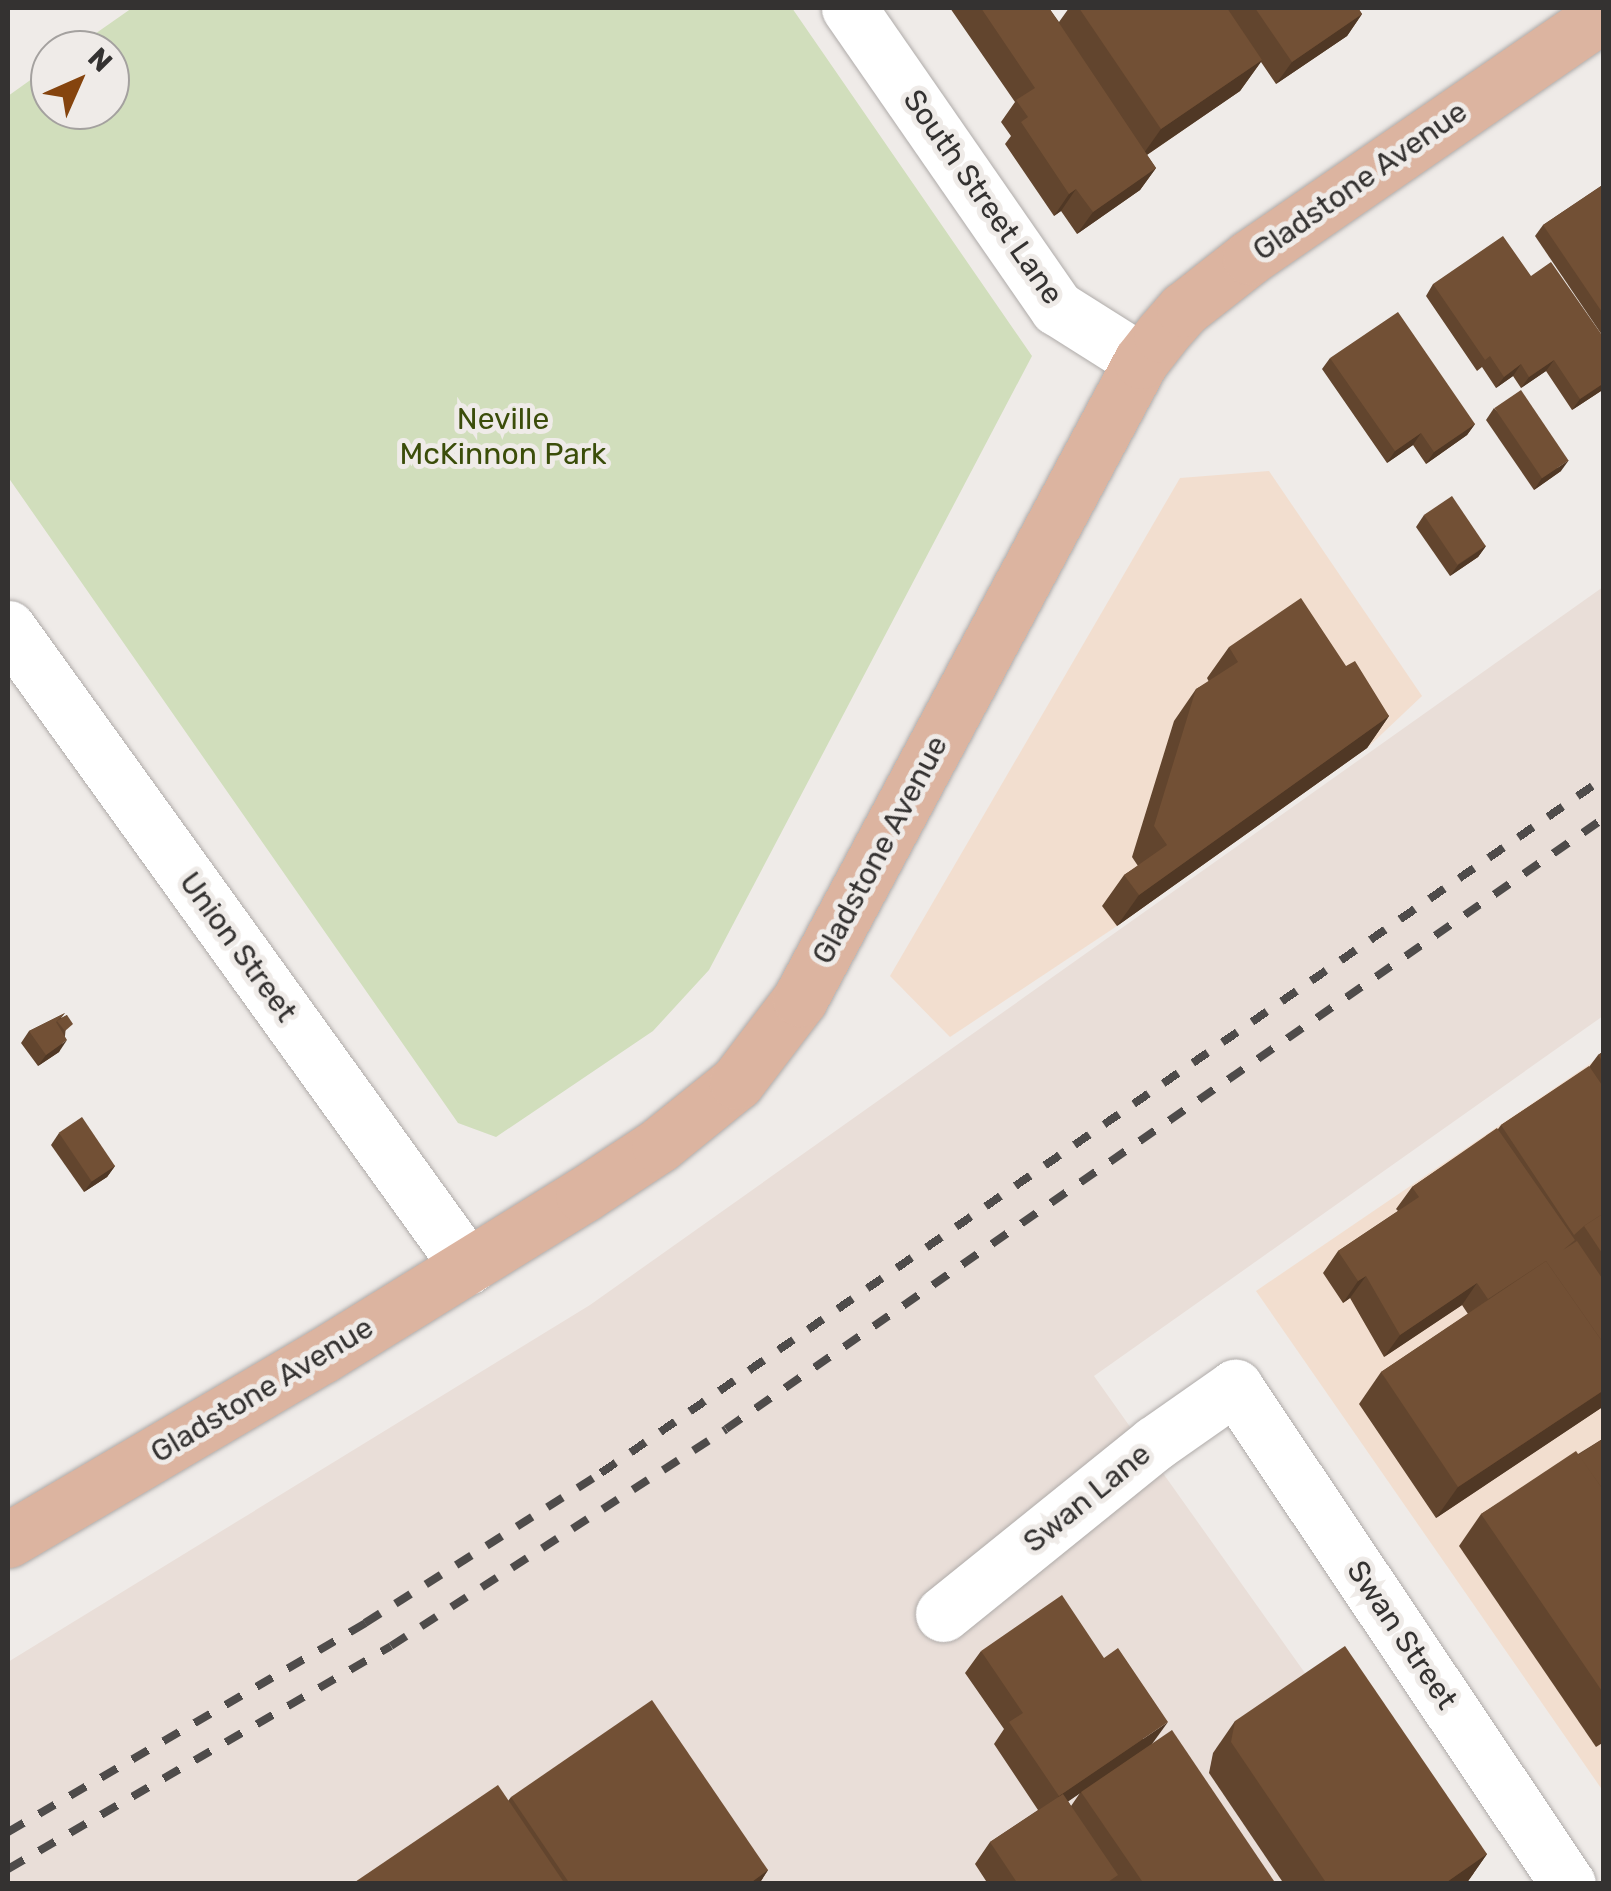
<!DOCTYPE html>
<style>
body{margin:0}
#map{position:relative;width:1611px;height:1891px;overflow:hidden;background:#efebe8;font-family:Rubik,sans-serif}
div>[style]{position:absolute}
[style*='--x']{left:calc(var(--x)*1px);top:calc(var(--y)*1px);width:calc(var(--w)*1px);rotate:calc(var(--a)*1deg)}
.commercial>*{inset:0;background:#f2decf}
.built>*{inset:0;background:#e9ded8}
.green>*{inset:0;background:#d1debc}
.roads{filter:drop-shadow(0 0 2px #afaba9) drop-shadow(0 0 2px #afaba9)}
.minor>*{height:55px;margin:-27.5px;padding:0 27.5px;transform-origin:27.5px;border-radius:27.5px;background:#fff}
.major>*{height:55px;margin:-27.5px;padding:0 27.5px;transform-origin:27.5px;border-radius:27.5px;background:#dcb4a0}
.rail>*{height:8px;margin-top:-4px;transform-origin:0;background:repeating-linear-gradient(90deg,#4e4b4a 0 18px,transparent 0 36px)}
.wall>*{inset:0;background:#62452e}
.shaded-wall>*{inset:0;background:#503825}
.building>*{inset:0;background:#725035;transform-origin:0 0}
span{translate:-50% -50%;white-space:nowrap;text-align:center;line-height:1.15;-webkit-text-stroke:10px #efebe8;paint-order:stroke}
.street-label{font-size:30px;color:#343231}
.park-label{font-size:30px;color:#3b4d0a}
.frame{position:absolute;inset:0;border:10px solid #343231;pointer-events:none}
.north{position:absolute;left:30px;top:30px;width:100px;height:100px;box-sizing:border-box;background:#efebe8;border:2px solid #a4a19f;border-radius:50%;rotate:45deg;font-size:28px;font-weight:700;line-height:40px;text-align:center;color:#343231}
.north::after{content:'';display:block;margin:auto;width:35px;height:45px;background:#85440e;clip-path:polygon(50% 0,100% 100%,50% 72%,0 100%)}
</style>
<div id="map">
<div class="commercial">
<div style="clip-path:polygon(1269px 471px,1422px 696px,1367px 748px,1117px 926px,950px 1037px,890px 976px,1180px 478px)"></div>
<div style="clip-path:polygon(1603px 1055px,1603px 1791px,1256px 1291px)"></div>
</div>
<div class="built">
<div style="clip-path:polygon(1603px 587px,1603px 1016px,1094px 1376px,1454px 1883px,8px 1884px,8px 1662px,590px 1305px)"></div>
</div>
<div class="green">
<div style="clip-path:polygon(132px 8px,792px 8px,1032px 356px,709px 970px,653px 1031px,496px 1137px,458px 1123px,8px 477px,8px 96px,50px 66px,50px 110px,110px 110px,110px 50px,72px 50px)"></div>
</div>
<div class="roads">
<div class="minor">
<div style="--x:849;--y:8;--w:365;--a:55.3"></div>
<div style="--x:1057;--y:308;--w:99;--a:32.2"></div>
<div style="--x:8;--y:628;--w:787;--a:54.25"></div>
<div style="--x:943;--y:1614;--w:272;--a:-38.9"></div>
<div style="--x:1155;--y:1443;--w:98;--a:-35"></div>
<div style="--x:1235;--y:1387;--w:598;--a:56.18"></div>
</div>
<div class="major">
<div style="--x:8;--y:1540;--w:364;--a:-30.4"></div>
<div style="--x:322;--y:1356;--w:307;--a:-31.7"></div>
<div style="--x:583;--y:1195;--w:91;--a:-33.3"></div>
<div style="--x:659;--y:1145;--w:100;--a:-38.9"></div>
<div style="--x:737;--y:1082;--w:104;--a:-52.8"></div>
<div style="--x:800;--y:999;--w:723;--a:-61.88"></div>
<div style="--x:1141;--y:361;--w:33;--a:-52"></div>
<div style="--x:1161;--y:335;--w:35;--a:-49"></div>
<div style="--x:1184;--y:309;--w:84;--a:-38.2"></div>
<div style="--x:1250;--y:257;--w:429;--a:-34.5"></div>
</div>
</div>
<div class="rail">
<div style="--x:8;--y:1832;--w:414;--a:-30.3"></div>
<div style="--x:365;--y:1623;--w:280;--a:-32.4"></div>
<div style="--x:601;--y:1473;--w:1220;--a:-34.72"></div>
<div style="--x:8;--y:1869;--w:443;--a:-30.2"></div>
<div style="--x:391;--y:1646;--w:399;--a:-32.9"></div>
<div style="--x:726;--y:1429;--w:1070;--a:-34.83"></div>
</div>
<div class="wall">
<div style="clip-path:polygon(950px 8px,1049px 8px,1059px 22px,1069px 8px,1358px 8px,1362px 14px,1347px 36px,1276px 84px,1261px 62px,1240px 91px,1147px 155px,1156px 168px,1140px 190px,1077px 234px,1061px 211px,1054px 216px,1005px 144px,1011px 136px,1001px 122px,1015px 102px)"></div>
<div style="clip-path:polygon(1604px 184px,1604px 338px,1535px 236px,1543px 225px)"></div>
<div style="clip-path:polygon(1531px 276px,1604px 338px,1604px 389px,1572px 410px,1546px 371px,1521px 388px,1513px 376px,1496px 388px,1482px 367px,1477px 371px,1426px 296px,1433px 284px)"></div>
<div style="clip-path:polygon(1330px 358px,1475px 424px,1467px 435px,1426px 464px,1413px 445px,1387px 463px,1322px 369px)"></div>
<div style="clip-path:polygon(1494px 408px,1561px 471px,1534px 490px,1486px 420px)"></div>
<div style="clip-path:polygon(1424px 515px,1486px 546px,1478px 557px,1450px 576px,1416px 527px)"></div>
<div style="clip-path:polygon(1229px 647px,1346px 666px,1389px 716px,1367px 748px,1117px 926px,1102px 906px,1124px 875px,1138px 866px,1132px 857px,1174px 721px,1196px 689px,1209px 682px,1207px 678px)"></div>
<div style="clip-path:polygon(65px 1013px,61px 1018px,67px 1015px,65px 1036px,59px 1052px,38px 1066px,21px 1043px,29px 1031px)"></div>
<div style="clip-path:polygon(1604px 1051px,1604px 1406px,1436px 1518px,1359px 1404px,1381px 1372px,1468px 1314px,1462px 1305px,1384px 1357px,1350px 1298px,1343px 1303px,1323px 1273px,1338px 1251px,1398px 1211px,1396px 1209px,1412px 1187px,1498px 1129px,1501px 1125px,1589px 1067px,1598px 1055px)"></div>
<div style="clip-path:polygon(59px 1133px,115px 1166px,107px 1177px,84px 1192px,51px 1145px)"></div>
<div style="clip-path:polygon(1604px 1438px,1604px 1742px,1596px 1747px,1459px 1546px,1481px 1514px)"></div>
<div style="clip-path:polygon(evenodd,981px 1651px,1152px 1744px,1276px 1884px,988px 1884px,975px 1864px,990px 1842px,1038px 1810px,994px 1744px,1004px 1729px,965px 1673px,981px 1651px,1080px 1793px,1071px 1806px,1068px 1801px,1080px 1793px)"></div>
<div style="clip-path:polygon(1235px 1721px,1487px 1854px,1466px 1884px,1284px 1884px,1209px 1773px,1213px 1753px)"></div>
<div style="clip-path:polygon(511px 1797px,768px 1870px,759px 1884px,352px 1884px,508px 1801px)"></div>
</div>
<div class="shaded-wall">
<div style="clip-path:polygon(1362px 14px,1347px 36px,1276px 84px,1292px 62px)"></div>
<div style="clip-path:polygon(1262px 60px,1240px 91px,1139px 160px,1161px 129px)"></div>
<div style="clip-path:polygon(1156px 168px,1140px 190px,1077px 234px,1093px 212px)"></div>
<div style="clip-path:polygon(1076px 189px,1061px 211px,1054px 216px,1069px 194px)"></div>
<div style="clip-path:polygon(1554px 360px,1546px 371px,1521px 388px,1529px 377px)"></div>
<div style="clip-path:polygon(1521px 364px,1513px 376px,1496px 388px,1504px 377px)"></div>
<div style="clip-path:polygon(1604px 383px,1604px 389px,1572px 410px,1580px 399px)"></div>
<div style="clip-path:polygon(1475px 424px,1467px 435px,1426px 464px,1434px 452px)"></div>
<div style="clip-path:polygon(1421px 433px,1413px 445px,1387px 463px,1395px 451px)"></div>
<div style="clip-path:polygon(1569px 460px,1561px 471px,1534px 490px,1542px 478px)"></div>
<div style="clip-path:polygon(1486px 546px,1478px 557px,1450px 576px,1458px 565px)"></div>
<div style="clip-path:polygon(1389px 716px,1367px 748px,1117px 926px,1139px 895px)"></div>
<div style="clip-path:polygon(67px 1040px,59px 1052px,38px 1066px,46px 1055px)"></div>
<div style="clip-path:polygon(115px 1166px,107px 1177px,84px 1192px,92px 1181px)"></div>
<div style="clip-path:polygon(1366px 1276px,1350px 1298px,1343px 1303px,1358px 1281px)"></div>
<div style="clip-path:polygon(1477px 1283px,1462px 1305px,1384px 1357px,1400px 1335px)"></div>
<div style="clip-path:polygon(1604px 1390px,1604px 1406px,1436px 1518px,1458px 1487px)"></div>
<div style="clip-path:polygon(1168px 1722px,1152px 1744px,1044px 1818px,1059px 1796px)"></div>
<div style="clip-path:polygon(1487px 1854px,1466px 1884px,1444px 1884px)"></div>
<div style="clip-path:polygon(768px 1870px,759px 1884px,749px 1884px)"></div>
</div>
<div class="building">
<div style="clip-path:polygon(981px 8px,1049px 8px,1156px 168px,1093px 212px,1076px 189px,1069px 194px,1021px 122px,1028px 117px,1016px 100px,1035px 88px)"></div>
<div style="clip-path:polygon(1079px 8px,1227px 8px,1262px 60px,1161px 129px)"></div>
<div style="clip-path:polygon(1255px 8px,1358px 8px,1362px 14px,1292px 62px)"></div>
<div style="clip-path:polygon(1604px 184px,1604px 315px,1543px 225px)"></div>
<div style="clip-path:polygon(1503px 236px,1531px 276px,1551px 262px,1604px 338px,1604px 383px,1580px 399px,1554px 360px,1529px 377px,1521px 364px,1504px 377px,1490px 356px,1485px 360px,1433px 284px)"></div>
<div style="clip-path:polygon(1398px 312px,1475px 424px,1434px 452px,1421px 433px,1395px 451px,1330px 358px)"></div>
<div style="left:1521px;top:390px;width:85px;height:32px;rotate:56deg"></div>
<div style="left:1452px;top:496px;width:60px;height:34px;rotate:56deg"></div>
<div style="clip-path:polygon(1301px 598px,1346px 666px,1355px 661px,1389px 716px,1139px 895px,1124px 875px,1167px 845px,1154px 826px,1196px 689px,1238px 662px,1229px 647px)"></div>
<div style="clip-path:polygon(65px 1013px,56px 1022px,67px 1040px,46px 1055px,29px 1031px)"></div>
<div style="clip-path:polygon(67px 1015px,73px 1024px,65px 1031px,57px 1021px)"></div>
<div style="clip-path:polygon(1604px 1051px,1604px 1063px,1598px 1055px)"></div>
<div style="clip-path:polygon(1589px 1066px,1604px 1088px,1604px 1213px,1584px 1226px,1574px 1235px,1501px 1125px)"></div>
<div style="left:82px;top:1117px;width:59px;height:28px;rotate:56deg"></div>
<div style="clip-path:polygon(1497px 1128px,1575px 1240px,1563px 1250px,1577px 1241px,1604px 1281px,1604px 1344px,1546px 1261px,1488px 1299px,1477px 1283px,1400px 1335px,1366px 1276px,1358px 1281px,1338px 1251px,1419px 1197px,1412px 1187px)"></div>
<div style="clip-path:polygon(1604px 1213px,1604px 1256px,1584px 1226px)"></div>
<div style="clip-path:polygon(1546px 1261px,1604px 1344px,1604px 1390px,1458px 1487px,1381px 1372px)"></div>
<div style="clip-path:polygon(1604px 1438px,1604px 1491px,1578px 1455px)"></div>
<div style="clip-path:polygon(1576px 1451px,1604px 1491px,1604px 1694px,1481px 1514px)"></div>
<div style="clip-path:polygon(1062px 1595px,1104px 1658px,1118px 1648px,1168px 1722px,1059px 1796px,1009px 1722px,1023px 1713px,981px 1651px)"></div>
<div style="clip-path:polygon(1345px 1646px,1487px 1854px,1444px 1884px,1327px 1884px,1231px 1742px,1235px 1721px)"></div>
<div style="clip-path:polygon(652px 1700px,768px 1870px,749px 1884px,570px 1884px,511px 1797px)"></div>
<div style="clip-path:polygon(1172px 1730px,1276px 1884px,1144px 1884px,1081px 1792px)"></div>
<div style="clip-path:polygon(498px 1785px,565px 1884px,352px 1884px)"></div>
<div style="clip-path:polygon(1063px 1794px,1118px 1875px,1105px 1884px,1018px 1884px,990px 1842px)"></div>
</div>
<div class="street-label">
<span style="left:1360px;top:181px;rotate:-35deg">Gladstone Avenue</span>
<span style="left:983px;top:197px;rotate:55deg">South Street Lane</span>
<span style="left:880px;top:850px;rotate:-62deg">Gladstone Avenue</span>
<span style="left:238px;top:947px;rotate:54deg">Union Street</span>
<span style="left:262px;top:1390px;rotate:-31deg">Gladstone Avenue</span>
<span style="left:1087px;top:1498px;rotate:-39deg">Swan Lane</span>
<span style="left:1402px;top:1635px;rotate:56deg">Swan Street</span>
</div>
<div class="park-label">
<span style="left:503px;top:436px">Neville<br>McKinnon Park</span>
</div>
<div class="frame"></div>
<div class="north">N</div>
</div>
